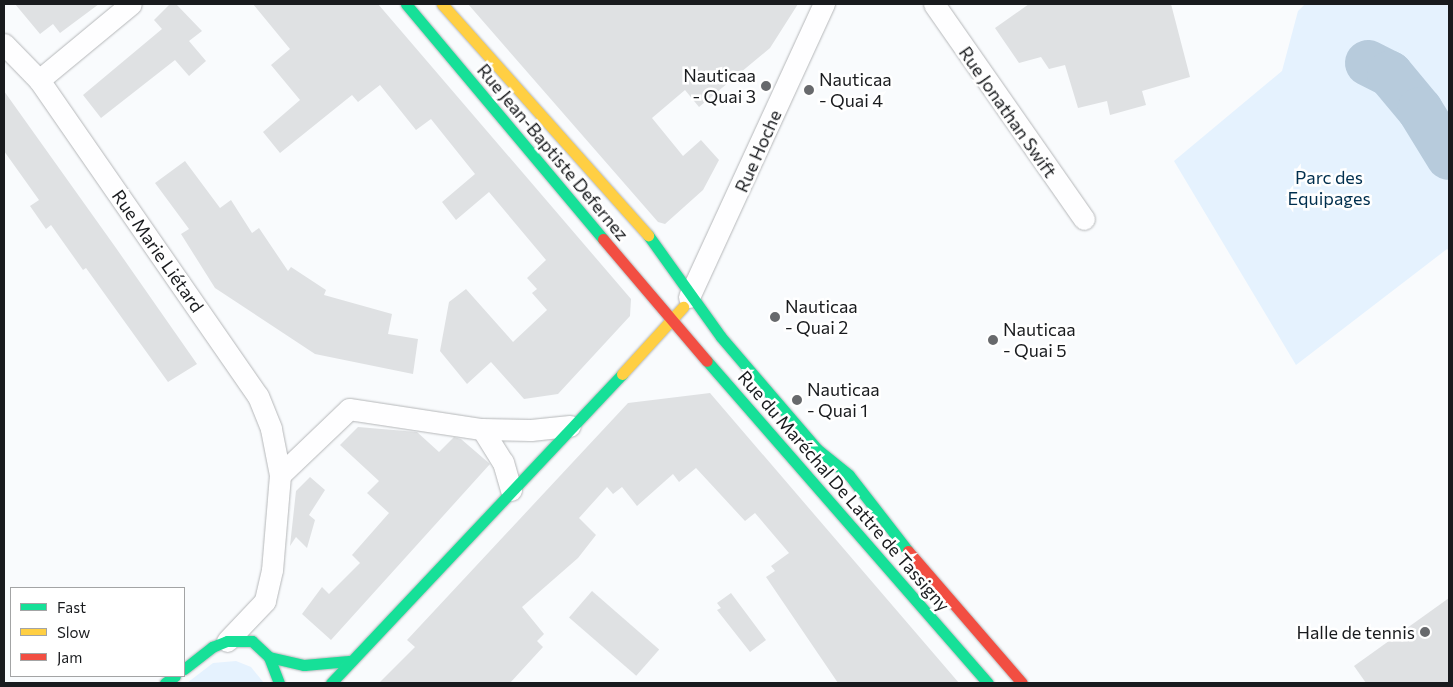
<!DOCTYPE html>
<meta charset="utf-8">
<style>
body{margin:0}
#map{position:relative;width:1453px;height:687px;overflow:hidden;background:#f9fbfd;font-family:Commissioner,sans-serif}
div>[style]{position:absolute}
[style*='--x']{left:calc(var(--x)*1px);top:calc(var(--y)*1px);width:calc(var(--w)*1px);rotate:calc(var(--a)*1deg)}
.green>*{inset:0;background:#e5f2fe}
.river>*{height:46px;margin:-23px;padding:0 23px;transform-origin:23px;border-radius:23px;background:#b7cbdc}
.building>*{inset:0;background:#dfe1e3;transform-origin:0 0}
.roads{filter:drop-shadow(0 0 1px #b5b7b9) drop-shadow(0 0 1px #b5b7b9)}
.street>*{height:21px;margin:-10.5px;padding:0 10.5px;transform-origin:10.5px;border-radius:10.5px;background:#fefeff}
.fast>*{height:11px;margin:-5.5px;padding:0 5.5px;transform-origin:5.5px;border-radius:5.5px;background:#16e098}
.slow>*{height:11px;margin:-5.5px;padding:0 5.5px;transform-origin:5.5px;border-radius:5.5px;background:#ffcf43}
.jam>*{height:11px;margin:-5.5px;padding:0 5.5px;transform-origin:5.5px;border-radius:5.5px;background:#f24e42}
.dots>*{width:14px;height:14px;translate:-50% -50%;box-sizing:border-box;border:2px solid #fff;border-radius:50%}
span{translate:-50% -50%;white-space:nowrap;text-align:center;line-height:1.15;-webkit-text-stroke:5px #fff;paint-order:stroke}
.poi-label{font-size:18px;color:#191b1e}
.right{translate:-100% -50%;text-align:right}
.left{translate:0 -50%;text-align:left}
.street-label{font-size:18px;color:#191b1e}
.park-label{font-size:18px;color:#002f4e}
.frame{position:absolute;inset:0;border:5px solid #191b1e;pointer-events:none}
.legend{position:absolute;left:10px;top:587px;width:175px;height:90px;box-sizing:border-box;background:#fff;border:1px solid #a3a4a5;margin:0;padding:6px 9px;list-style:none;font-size:15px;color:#191b1e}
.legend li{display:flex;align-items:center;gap:10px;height:25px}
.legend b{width:25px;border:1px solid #a3a4a5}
</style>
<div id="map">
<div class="green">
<div style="clip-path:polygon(1305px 4px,1449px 4px,1449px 251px,1447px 249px,1296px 365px,1174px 161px,1282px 71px,1298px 11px)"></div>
<div style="clip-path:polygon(236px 661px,251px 667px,264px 683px,187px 683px,213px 663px)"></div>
</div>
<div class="river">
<div style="--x:1368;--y:63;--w:25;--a:27"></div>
<div style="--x:1390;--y:74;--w:47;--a:50.2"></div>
<div style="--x:1420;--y:110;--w:55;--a:58.3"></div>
</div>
<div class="building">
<div style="clip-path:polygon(15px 4px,99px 4px,60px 33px,53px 24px,40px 34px)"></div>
<div style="clip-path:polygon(170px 4px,176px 4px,202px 31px,189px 41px,206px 61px,189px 76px,175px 60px,101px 118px,83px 95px,162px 29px,154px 20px)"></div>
<div style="clip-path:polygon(253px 4px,378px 4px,631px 299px,630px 316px,558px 394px,524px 399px,491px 362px,467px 384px,440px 351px,449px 302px,466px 289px,513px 342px,547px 310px,532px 293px,537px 289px,527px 278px,546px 260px,489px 192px,456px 220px,442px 202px,475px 174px,431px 119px,416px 130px,380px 85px,358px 102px,352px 95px,280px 153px,263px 132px,300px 100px,271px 65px,290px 49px)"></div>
<div style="clip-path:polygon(468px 4px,798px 4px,770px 48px,699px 107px,685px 90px,652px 118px,683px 156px,701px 140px,719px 160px,703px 190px,665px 224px,658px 222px)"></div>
<div style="clip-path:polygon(1029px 4px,1171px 4px,1190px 77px,1142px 91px,1146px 105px,1110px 115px,1107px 101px,1078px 108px,1065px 65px,1049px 69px,1041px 57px,1019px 63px,995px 28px)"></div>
<div style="clip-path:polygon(4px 91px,116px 248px,197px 364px,168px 382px,86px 268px,83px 270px,51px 225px,46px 229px,30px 206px,39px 200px,4px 151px)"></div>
<div style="clip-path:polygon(185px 161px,220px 208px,231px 200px,252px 233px,259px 228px,288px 271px,291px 267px,326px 290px,324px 295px,392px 314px,388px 334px,418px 339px,413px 374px,315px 354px,215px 288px,181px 234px,189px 229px,155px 183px)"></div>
<div style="clip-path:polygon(710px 393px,959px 683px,838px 683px,766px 577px,775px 571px,771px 566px,789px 553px,755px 513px,745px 521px,696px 468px,679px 482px,673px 474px,637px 506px,622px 487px,613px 494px,607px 487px,579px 518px,596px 535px,578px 558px,522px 607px,544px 634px,537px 641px,543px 647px,510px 683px,379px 683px,415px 647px,407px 640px,628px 403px)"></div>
<div style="clip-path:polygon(358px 427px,417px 432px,439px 452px,454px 437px,461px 439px,490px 464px,331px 640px,302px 614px,322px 587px,329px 594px,360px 563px,352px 555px,389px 513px,367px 493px,379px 481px,340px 445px)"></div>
<div style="clip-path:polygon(310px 477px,325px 490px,309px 515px,315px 520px,307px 548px,296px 537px,290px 546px,296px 491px)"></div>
<div style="left:592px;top:591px;width:89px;height:35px;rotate:41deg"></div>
<div style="clip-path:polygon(731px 593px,766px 640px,750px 652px,717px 610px,721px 608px,717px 603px)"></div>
<div style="clip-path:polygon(1449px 598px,1449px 683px,1366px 683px,1354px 666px)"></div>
</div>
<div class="roads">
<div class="street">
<div style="--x:934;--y:4;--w:262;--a:55.1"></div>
<div style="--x:4;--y:44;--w:50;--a:45.8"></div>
<div style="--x:39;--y:80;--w:384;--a:55.3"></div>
<div style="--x:258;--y:396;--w:35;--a:68"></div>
<div style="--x:271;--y:429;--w:47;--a:78.9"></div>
<div style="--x:280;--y:475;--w:95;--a:94.8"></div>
<div style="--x:272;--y:570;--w:32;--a:103"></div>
<div style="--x:265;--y:601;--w:55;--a:133.5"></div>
<div style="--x:39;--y:80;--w:119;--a:-39.6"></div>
<div style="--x:689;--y:297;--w:323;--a:-65.3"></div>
<div style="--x:482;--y:429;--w:39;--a:58"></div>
<div style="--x:503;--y:462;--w:29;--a:74"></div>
<div style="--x:280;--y:475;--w:95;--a:-43.7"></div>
<div style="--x:349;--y:409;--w:134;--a:8.6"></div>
<div style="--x:482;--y:429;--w:49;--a:1.2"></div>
<div style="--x:531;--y:430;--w:39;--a:-6"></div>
</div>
<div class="fast">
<div style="--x:406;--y:4;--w:307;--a:50"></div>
<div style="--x:648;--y:235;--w:125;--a:54.4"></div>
<div style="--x:721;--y:337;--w:148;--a:49.4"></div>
<div style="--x:817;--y:449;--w:41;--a:39.1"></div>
<div style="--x:849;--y:475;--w:96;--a:52.2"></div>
<div style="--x:707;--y:361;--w:427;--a:48.9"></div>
<div style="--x:269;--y:657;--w:36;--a:13"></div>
<div style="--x:304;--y:665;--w:45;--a:-5.1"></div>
<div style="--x:184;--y:669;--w:36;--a:-38"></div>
<div style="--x:212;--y:647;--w:16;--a:-22"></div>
<div style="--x:227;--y:641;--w:25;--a:0"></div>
<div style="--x:252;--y:641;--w:23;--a:43"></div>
<div style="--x:269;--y:657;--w:28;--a:69"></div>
<div style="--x:165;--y:683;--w:12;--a:-35"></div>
<div style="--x:331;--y:683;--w:424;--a:-46.7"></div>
</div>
<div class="slow">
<div style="--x:442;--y:4;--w:310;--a:48.3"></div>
<div style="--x:622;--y:374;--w:91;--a:-47.7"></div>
</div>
<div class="jam">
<div style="--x:603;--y:239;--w:160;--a:49.6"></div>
<div style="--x:908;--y:551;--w:174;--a:49.2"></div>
</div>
</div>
<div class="dots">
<div style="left:766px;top:86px;background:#67696c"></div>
<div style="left:809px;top:90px;background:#67696c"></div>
<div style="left:775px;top:317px;background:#67696c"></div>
<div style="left:993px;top:340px;background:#67696c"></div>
<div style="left:797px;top:400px;background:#67696c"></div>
<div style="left:1425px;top:632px;background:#67696c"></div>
</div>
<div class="poi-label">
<span class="right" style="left:756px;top:86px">Nauticaa<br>- Quai 3</span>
<span class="left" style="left:819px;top:90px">Nauticaa<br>- Quai 4</span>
<span class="left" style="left:785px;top:317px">Nauticaa<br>- Quai 2</span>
<span class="left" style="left:1003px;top:340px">Nauticaa<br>- Quai 5</span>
<span class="left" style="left:807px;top:400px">Nauticaa<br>- Quai 1</span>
<span class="right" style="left:1415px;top:632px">Halle de tennis</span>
</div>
<div class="street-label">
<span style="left:1008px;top:112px;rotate:55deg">Rue Jonathan Swift</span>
<span style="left:758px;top:151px;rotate:-66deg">Rue Hoche</span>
<span style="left:553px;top:152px;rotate:50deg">Rue Jean-Baptiste Defernez</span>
<span style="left:158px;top:251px;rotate:55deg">Rue Marie Liétard</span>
<span style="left:844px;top:491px;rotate:49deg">Rue du Maréchal De Lattre de Tassigny</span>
</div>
<div class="park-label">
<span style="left:1329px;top:188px">Parc des<br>Equipages</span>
</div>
<div class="frame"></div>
<ul class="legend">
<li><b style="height:6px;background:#16e098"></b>Fast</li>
<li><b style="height:6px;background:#ffcf43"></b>Slow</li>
<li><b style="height:6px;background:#f24e42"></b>Jam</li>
</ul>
</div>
